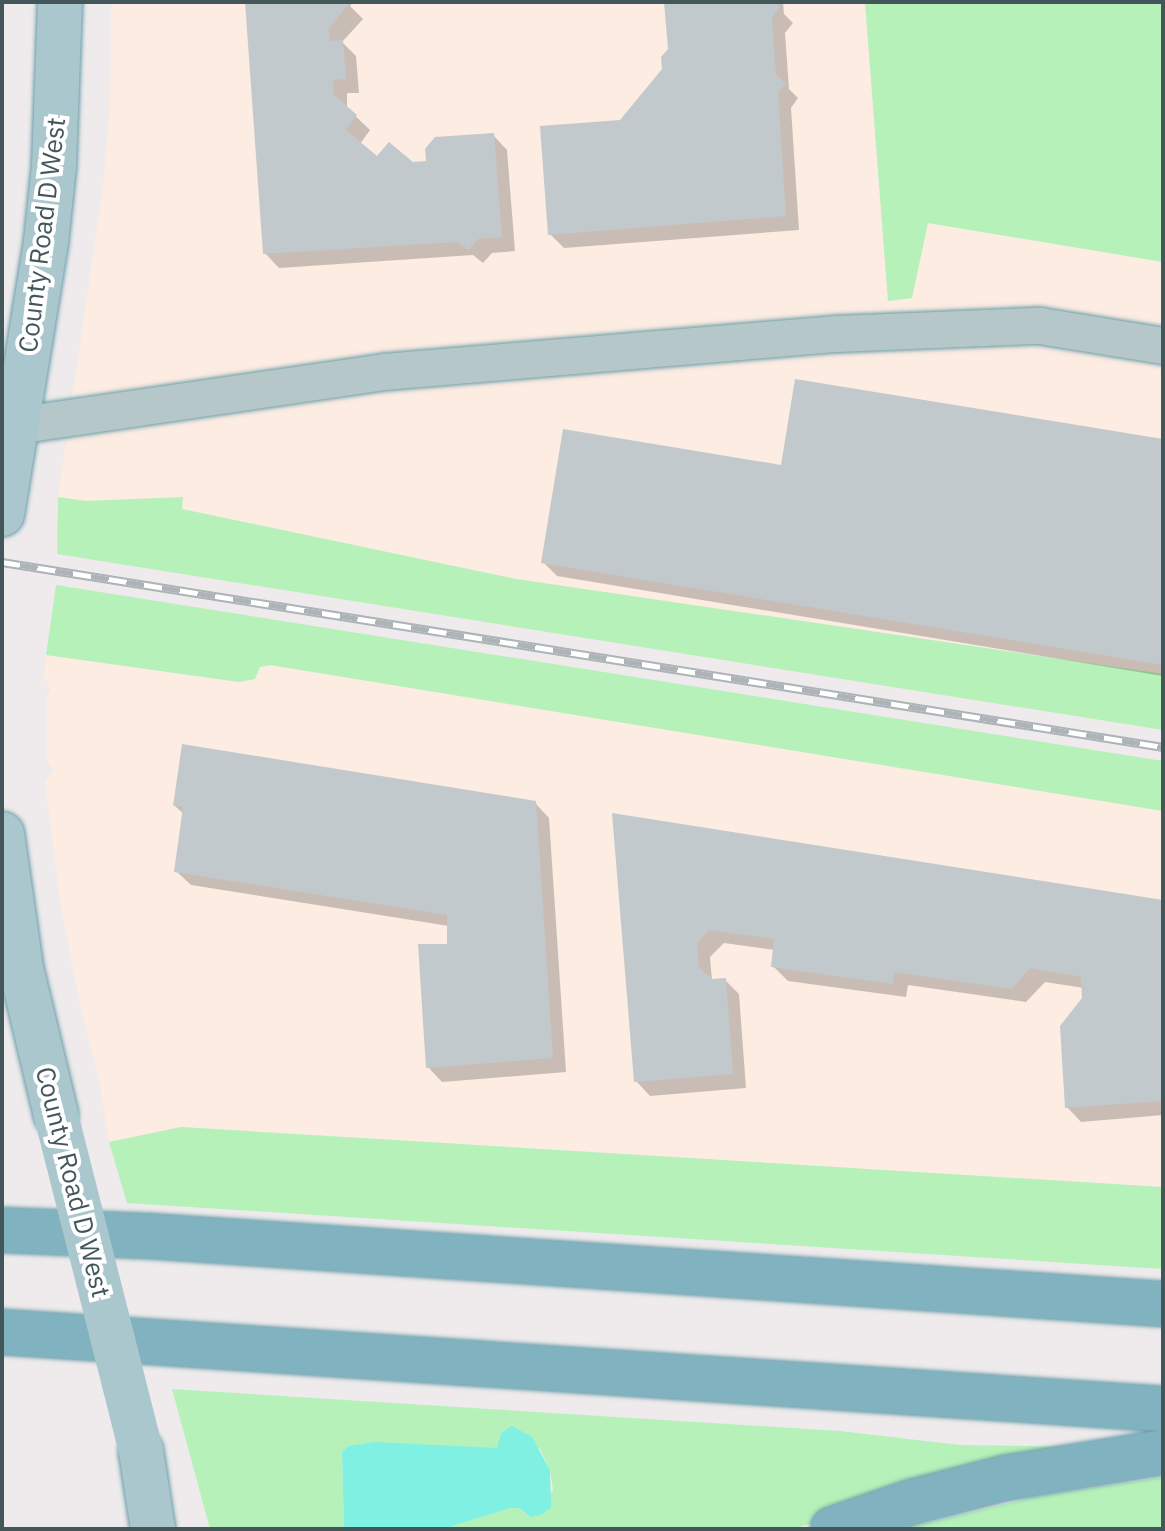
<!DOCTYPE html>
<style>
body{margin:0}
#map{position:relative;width:1165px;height:1531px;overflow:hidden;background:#efebec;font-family:"IBM Plex Sans",sans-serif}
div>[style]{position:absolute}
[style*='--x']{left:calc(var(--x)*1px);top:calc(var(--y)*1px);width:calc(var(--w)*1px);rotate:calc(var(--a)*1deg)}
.commercial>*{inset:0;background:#fcece2}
.green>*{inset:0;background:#b6f1b9}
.water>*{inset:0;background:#80f0e3}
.shadow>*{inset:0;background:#0003}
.building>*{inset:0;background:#c2c9cc}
.roads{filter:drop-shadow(0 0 2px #6b9eaa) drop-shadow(0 0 2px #6b9eaa)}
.minor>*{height:36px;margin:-18px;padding:0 18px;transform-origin:18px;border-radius:18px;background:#b6c7ca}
.major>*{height:44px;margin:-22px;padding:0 22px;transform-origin:22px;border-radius:22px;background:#a9c7cd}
.highway>*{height:44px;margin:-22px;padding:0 22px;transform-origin:22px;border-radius:22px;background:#80b3bf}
.rail>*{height:9px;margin-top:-4.5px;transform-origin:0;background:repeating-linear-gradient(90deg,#fff 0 18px,#adb4b7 0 36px);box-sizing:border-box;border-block:2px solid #adb4b7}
.major-bridge>*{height:44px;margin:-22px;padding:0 22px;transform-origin:22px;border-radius:22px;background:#a9c7cd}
span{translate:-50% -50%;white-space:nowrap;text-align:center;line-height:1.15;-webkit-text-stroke:8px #fff;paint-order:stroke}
.street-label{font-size:26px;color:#43575a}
.frame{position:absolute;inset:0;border:4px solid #43575a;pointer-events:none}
</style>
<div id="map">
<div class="commercial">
<div style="clip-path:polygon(111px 2px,865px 2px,888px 301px,912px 298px,927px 223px,1163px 262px,1163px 674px,516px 579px,182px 509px,183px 498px,86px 501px,58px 497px,103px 187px,110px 108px)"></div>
<div style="clip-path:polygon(46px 655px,239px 682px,260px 667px,270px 665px,1163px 811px,1163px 1187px,181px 1127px,109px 1142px,97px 1070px,81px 1010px,61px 906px,52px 837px,45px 782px,53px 770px,47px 759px,47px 698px,51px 689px,44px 676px)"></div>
</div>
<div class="green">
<div style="clip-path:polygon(865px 2px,1163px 2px,1163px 262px,928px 223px,912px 298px,888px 301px)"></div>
<div style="clip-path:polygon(58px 497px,86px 501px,183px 497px,182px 509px,516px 579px,1163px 674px,1163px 730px,57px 554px)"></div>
<div style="clip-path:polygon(56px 585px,1163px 761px,1163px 811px,270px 665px,260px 667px,255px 679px,239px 682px,46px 655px)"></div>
<div style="clip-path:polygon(181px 1127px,1163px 1187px,1163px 1269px,127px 1203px,109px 1142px)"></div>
<div style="clip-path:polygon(172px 1389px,840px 1431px,960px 1445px,1094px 1447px,885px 1501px,793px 1529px,443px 1529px,509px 1508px,519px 1508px,525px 1513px,553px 1490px,550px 1470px,540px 1449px,501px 1432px,498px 1448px,342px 1452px,344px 1529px,210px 1529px)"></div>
<div style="clip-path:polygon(1163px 1477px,1163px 1529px,903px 1529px,1033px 1497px)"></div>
</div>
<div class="water">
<div style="clip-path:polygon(512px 1426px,532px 1437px,550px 1470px,551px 1507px,541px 1515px,531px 1517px,519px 1508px,510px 1508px,443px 1529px,344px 1529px,342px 1452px,349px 1446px,375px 1442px,497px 1448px,501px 1433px)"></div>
</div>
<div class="shadow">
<div style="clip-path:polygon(247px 2px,353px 2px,350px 6px,363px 19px,342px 42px,356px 56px,359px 93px,347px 93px,347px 108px,370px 130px,360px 144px,377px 158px,412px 164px,428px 163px,493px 135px,507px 150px,515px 251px,492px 253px,483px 263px,473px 255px,279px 268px,265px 253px)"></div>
<div style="clip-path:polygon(666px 2px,783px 2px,784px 14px,793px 23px,785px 33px,789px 89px,798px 98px,791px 108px,799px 230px,564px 248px,550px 234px,622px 122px,664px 70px,670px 49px)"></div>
<div style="clip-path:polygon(1163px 441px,1163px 676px,557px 576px,543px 562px,783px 467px)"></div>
<div style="clip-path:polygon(535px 803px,549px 818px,566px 1072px,442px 1082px,428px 1067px,449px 946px,449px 926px,191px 885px,176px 871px,184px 814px,175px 806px)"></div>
<div style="clip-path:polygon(614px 815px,1163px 902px,1163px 1115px,1081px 1122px,1067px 1107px,1084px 988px,1045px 982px,1026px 1002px,908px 985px,906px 997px,788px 981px,773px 966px,775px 950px,724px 943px,710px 957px,712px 981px,725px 980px,739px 994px,746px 1088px,650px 1096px,636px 1081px)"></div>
</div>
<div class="building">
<div style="clip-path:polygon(245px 2px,350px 3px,329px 28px,330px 41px,343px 40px,346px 79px,333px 80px,333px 94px,357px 115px,346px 130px,377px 156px,389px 142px,413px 162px,426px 161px,425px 149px,435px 137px,494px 133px,502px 237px,478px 239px,468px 250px,457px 242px,263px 254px)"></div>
<div style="clip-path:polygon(664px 2px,774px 2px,780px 7px,772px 18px,776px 75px,786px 83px,778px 93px,786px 216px,548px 235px,540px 126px,620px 120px,662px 69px,661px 57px,668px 49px)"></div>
<div style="clip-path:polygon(795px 379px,1163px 439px,1163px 665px,541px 563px,563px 429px,781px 465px)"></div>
<div style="clip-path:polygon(182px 744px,536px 801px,553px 1058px,426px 1068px,418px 944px,447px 944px,447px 915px,174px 872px,183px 807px,173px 806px)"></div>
<div style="clip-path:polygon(612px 813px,1163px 900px,1163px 1101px,1065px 1108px,1060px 1026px,1082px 998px,1081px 977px,1030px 968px,1012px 989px,894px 972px,893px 984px,771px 967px,774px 939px,709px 930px,697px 943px,699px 968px,712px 979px,726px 978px,733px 1074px,634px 1082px)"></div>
</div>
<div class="roads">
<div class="minor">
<div style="--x:15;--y:426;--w:373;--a:-8.3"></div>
<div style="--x:384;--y:372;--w:455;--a:-4.8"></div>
<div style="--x:837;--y:334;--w:203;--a:-2.3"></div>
<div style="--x:1040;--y:326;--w:125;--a:9.2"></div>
</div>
<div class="major">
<div style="--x:2;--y:514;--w:276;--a:-80.8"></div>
<div style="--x:46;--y:242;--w:76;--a:-84"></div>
<div style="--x:54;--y:166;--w:164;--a:-87.9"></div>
<div style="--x:2;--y:834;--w:135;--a:81.9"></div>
<div style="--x:21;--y:968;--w:151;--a:76.6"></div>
<div style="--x:141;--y:1451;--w:79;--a:81.3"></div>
</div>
<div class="highway">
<div style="--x:2;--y:1230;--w:146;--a:2.4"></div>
<div style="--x:148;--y:1236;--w:1017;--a:3.83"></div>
<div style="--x:2;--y:1332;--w:1164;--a:3.79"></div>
<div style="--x:833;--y:1529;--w:83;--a:-18.9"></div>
<div style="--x:912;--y:1502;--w:96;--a:-14.5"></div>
<div style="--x:1005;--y:1478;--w:160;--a:-9.3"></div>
</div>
</div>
<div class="rail">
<div style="--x:2;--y:562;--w:1176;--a:9.05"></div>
</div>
<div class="major-bridge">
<div style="--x:56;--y:1115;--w:347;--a:75.8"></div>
</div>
<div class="street-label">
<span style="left:42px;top:235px;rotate:-83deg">County Road D West</span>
<span style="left:73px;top:1182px;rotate:76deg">County Road D West</span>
</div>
<div class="frame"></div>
</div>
